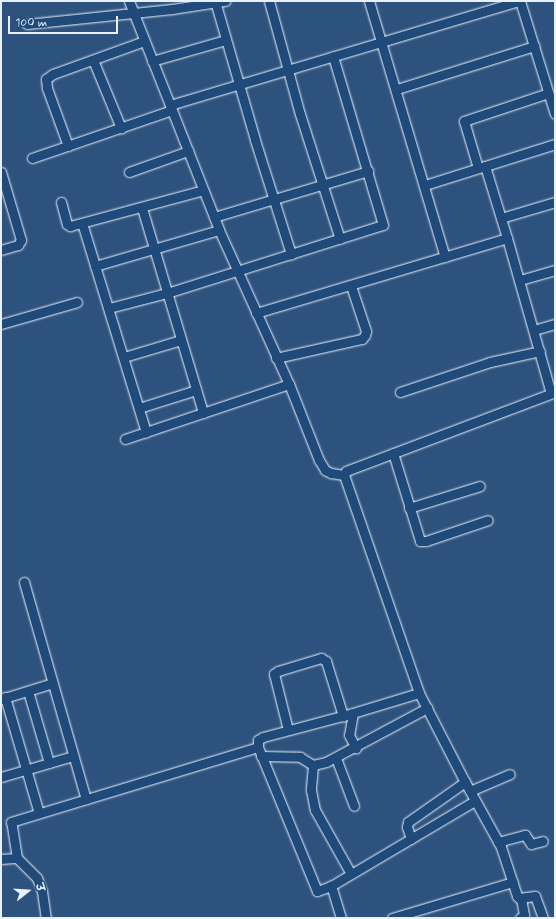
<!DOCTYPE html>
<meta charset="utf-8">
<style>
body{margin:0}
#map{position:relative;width:556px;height:919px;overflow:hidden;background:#2e527e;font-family:Mynerve,"Playpen Sans Deva",sans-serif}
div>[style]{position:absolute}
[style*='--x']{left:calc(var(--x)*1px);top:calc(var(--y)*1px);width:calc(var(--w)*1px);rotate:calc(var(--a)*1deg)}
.roads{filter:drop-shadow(0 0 1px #e8f1f8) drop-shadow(0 0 1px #e8f1f8)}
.minor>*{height:9px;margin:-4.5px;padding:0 4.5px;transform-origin:4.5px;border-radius:4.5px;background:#1f4a7a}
span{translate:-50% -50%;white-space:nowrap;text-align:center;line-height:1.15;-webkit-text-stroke:3px #1f4a7a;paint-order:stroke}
.frame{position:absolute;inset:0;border:2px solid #e8f1f8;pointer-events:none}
.north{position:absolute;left:8px;top:871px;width:40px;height:40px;-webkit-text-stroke:3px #1f4a7a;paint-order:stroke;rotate:73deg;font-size:11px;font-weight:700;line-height:16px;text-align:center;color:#e8f1f8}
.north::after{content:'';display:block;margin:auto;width:14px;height:18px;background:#e8f1f8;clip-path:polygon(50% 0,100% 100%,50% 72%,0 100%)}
.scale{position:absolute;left:8px;top:16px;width:110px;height:18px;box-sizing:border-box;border:2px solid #e8f1f8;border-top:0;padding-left:5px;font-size:12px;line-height:14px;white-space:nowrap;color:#e8f1f8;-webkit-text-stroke:3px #1f4a7a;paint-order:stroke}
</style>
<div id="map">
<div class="roads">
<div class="minor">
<div style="--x:129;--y:1;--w:246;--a:68.5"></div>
<div style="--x:219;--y:230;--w:169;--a:65.6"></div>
<div style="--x:289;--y:384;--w:82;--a:68.5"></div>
<div style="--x:319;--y:460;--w:12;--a:59"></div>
<div style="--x:325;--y:470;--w:7;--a:27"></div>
<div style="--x:331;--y:473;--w:13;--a:9"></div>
<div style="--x:215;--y:1;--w:145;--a:73.9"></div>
<div style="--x:255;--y:140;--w:120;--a:72.5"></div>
<div style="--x:269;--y:1;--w:117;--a:74.7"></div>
<div style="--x:300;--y:114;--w:131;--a:72.3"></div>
<div style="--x:369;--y:1;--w:267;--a:73.5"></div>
<div style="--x:520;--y:1;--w:118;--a:72.8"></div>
<div style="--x:27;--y:24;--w:146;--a:-5.9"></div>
<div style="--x:172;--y:9;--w:54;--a:-8.6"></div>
<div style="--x:93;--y:60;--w:74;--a:67.6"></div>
<div style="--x:152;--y:61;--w:76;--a:-16"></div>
<div style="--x:397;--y:89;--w:144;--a:-17.4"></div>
<div style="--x:170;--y:105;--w:364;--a:-16.6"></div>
<div style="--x:68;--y:146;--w:62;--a:-109.9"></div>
<div style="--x:47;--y:88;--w:9;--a:-96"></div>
<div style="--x:46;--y:79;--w:9;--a:-36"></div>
<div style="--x:53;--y:74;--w:97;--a:-19.9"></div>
<div style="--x:32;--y:158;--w:148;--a:-18.9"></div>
<div style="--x:485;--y:166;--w:75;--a:73"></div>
<div style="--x:507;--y:238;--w:161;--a:74.2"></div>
<div style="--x:478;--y:168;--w:49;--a:-106.6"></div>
<div style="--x:464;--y:121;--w:89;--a:-18.4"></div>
<div style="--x:1;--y:172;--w:71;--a:73.6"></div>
<div style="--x:21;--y:240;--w:6;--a:121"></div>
<div style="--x:18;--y:245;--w:18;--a:164"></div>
<div style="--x:129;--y:172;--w:63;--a:-19.6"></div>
<div style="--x:425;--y:185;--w:136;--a:-17.5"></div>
<div style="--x:61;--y:202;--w:23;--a:75"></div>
<div style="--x:67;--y:224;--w:4;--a:34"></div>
<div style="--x:70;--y:226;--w:138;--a:-15.1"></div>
<div style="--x:142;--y:208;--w:214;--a:73.4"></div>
<div style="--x:214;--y:217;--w:161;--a:-16.6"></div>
<div style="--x:501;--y:218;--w:56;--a:-16.5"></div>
<div style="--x:82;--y:223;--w:219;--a:73"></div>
<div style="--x:95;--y:266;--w:129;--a:-16.2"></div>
<div style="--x:520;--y:280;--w:36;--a:-16"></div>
<div style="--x:109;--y:308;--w:60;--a:-14.5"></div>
<div style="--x:167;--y:293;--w:226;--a:-17.5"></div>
<div style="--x:383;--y:225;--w:176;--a:-106.5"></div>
<div style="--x:256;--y:313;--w:262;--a:-16.6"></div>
<div style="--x:1;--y:324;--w:79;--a:-16.1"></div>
<div style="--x:534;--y:330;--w:22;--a:-16"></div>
<div style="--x:124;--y:357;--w:59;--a:-16.6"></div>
<div style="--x:276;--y:358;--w:88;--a:-12.5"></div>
<div style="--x:362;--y:339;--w:5;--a:-53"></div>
<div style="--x:365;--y:335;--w:4;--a:-76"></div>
<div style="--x:366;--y:331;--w:47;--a:-108.4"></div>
<div style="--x:400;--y:392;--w:95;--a:-18.4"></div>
<div style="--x:490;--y:362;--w:51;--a:-12.4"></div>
<div style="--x:139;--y:408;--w:60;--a:-17.5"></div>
<div style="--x:125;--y:439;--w:173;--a:-18.5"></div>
<div style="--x:393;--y:453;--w:92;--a:72.9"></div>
<div style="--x:420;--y:541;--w:6;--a:0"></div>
<div style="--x:426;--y:541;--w:65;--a:-18.7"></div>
<div style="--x:344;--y:475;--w:231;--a:71"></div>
<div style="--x:419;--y:693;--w:100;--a:62.7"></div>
<div style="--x:465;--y:782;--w:74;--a:61"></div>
<div style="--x:501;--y:847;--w:52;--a:71.9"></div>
<div style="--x:517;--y:896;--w:3;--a:45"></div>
<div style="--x:519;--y:898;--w:16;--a:-7"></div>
<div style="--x:535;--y:896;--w:23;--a:70"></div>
<div style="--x:344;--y:475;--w:4;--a:-63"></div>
<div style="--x:346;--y:471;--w:223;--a:-20.7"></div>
<div style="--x:409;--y:508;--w:74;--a:-17.2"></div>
<div style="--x:24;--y:582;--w:226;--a:74.1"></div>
<div style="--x:28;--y:691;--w:75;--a:73.7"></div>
<div style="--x:5;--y:697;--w:121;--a:73.7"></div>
<div style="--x:1;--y:699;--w:54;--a:-17.1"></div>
<div style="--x:353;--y:713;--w:22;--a:100"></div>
<div style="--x:349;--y:735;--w:15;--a:62"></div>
<div style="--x:288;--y:730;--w:58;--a:-104"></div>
<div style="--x:274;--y:674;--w:5;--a:-37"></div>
<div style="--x:278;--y:671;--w:45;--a:-16.8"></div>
<div style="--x:321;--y:658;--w:6;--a:31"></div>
<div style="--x:326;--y:661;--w:58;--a:72.8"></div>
<div style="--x:261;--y:756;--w:39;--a:1"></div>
<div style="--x:300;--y:757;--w:15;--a:32"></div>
<div style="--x:313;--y:765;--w:13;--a:-13"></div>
<div style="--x:326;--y:762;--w:115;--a:-28.1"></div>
<div style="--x:336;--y:758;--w:51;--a:69.4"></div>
<div style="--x:313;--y:765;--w:25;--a:95"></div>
<div style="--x:311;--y:790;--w:20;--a:79"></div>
<div style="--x:315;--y:810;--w:73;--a:60.6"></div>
<div style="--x:1;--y:777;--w:75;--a:-16.3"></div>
<div style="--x:470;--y:791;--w:43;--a:-23"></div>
<div style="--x:411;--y:839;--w:13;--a:-108"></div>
<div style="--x:407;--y:827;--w:5;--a:-79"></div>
<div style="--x:408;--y:822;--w:70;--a:-35.1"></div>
<div style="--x:498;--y:842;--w:28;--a:-15"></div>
<div style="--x:525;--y:835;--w:11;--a:56"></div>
<div style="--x:531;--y:844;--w:12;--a:-14"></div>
<div style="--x:17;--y:858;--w:28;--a:45"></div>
<div style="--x:37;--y:878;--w:14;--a:69"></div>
<div style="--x:42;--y:891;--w:27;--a:82"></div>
<div style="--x:1;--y:859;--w:16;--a:-4"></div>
<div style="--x:17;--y:858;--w:36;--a:-99"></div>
<div style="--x:11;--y:822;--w:258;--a:-16.9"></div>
<div style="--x:331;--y:886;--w:167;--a:-30.6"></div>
<div style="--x:341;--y:918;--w:34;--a:-107"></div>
<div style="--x:331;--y:886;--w:15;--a:160"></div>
<div style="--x:317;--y:891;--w:156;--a:-112.3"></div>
<div style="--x:258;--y:747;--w:7;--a:-90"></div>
<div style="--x:258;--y:740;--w:6;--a:-31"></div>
<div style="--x:263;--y:737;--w:93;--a:-14.9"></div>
<div style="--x:353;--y:713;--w:69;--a:-16.9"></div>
<div style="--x:392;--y:918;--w:126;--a:-16.6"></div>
<div style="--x:520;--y:918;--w:5;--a:-37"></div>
<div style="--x:524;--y:915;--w:17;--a:-100"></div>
</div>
</div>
<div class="frame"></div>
<div class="north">उ</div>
<div class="scale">100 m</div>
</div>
